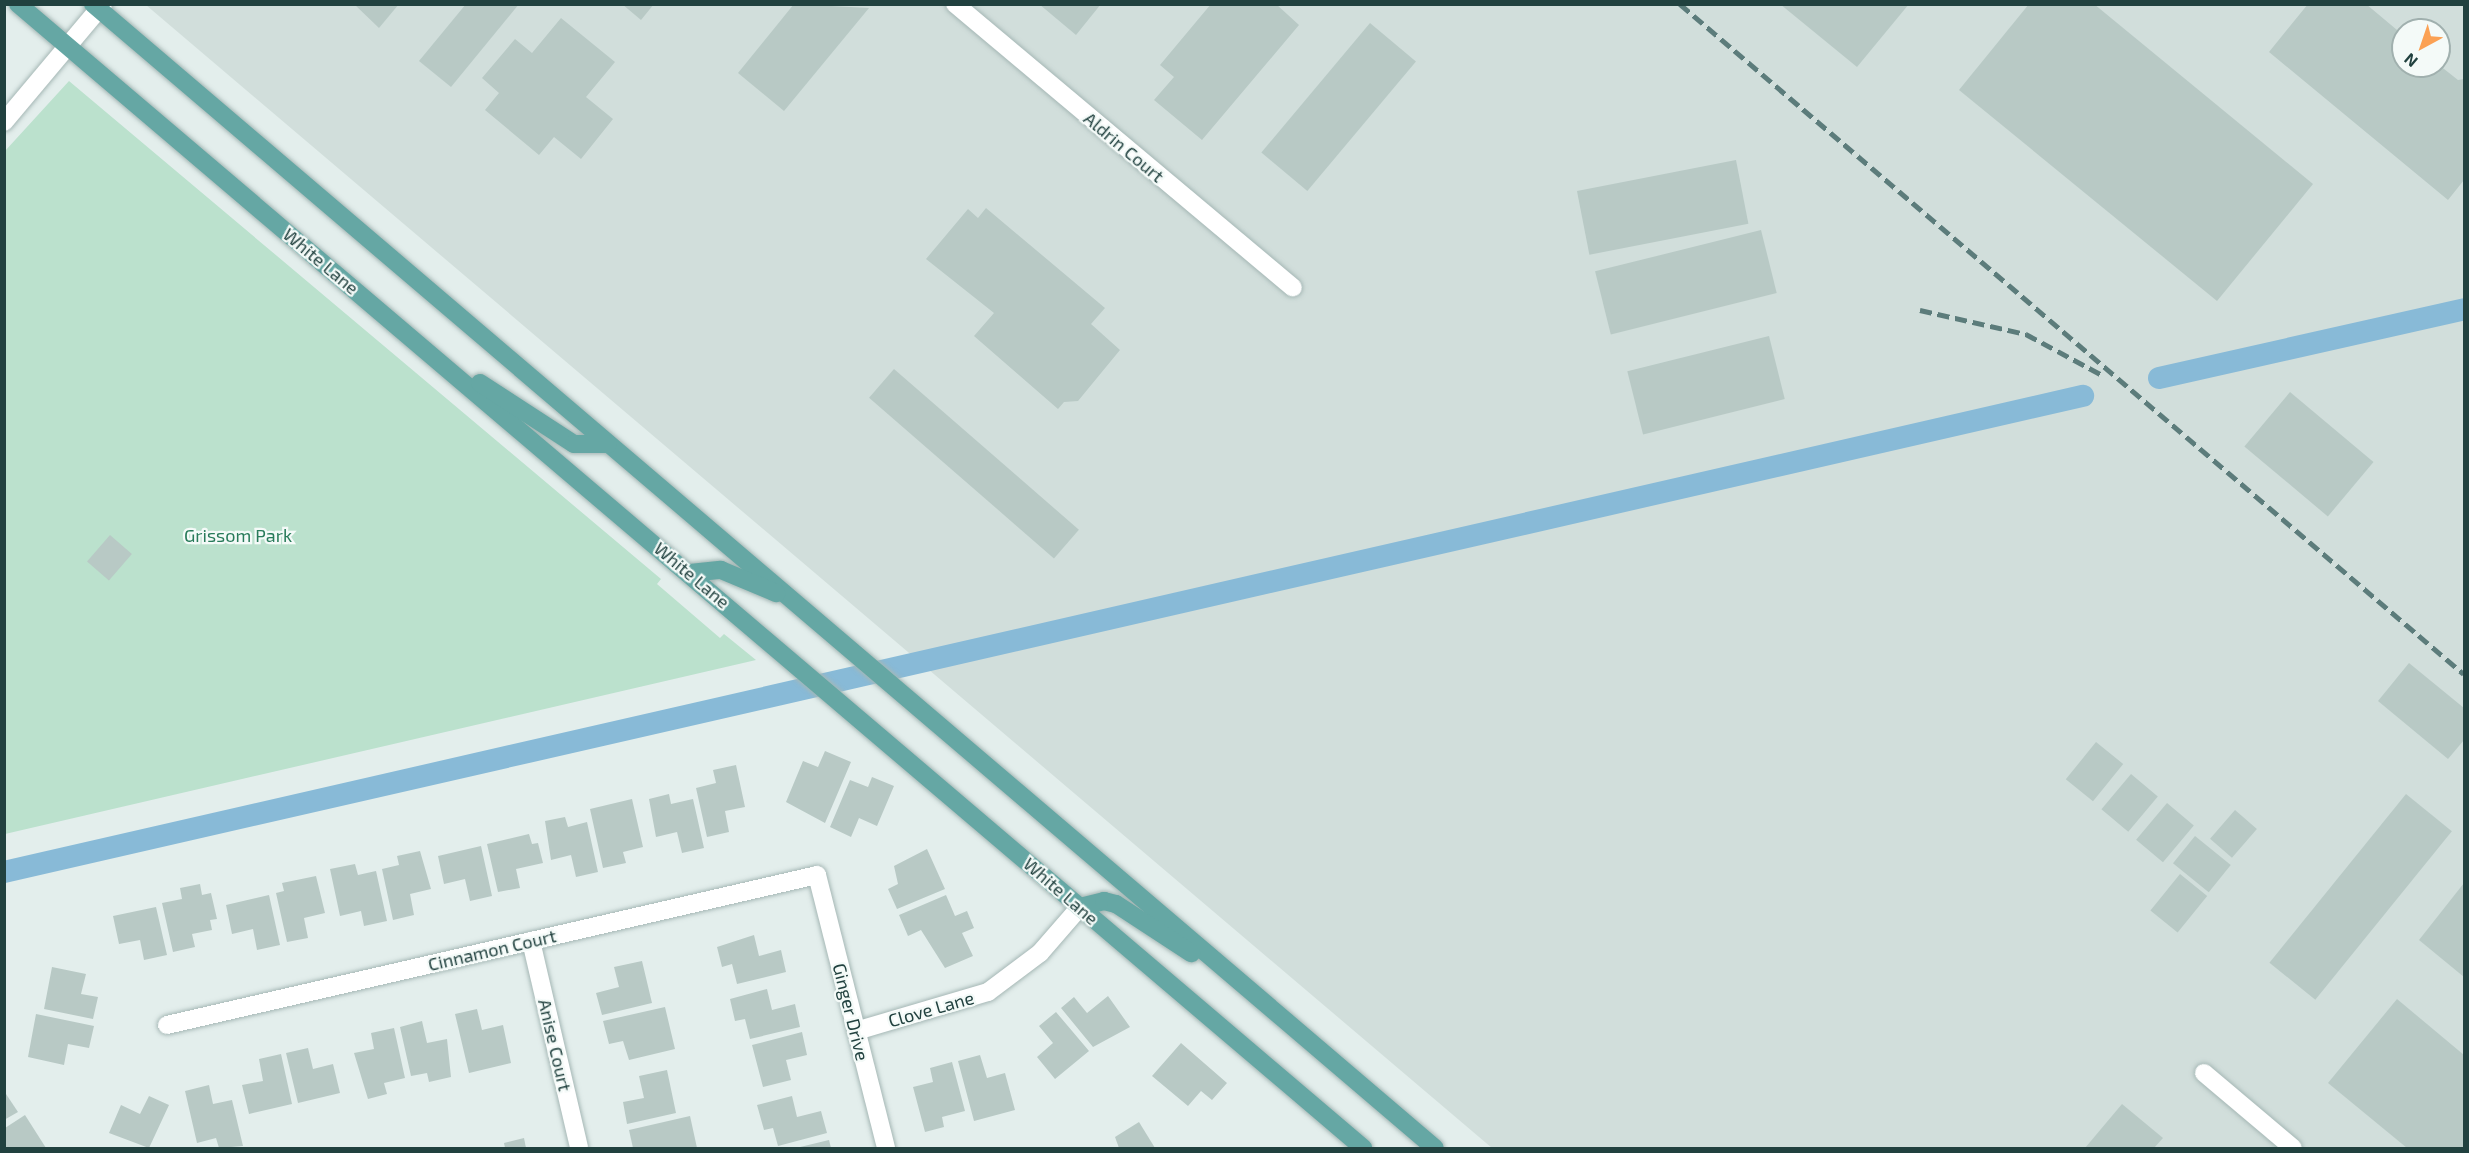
<!DOCTYPE html>
<style>
body{margin:0}
#map{position:relative;width:2469px;height:1153px;overflow:hidden;background:#e3eeec;font-family:"Exo 2",sans-serif}
div>[style]{position:absolute}
[style*='--x']{left:calc(var(--x)*1px);top:calc(var(--y)*1px);width:calc(var(--w)*1px);rotate:calc(var(--a)*1deg)}
.built>*{inset:0;background:#d1dedb}
.green>*{inset:0;background:#bbe1cd}
.canal>*{height:22px;margin:-11px;padding:0 11px;transform-origin:11px;border-radius:11px;background:#88bad7}
.building>*{inset:0;background:#b8c9c5;transform-origin:0 0}
.roads{filter:drop-shadow(0 0 2px #a5b7b5) drop-shadow(0 0 2px #a5b7b5)}
.minor>*{height:18px;margin:-9px;padding:0 9px;transform-origin:9px;border-radius:9px;background:#fff}
.major>*{height:18px;margin:-9px;padding:0 9px;transform-origin:9px;border-radius:9px;background:#65a7a4}
.rail>*{height:4.5px;margin-top:-2.25px;transform-origin:0;background:repeating-linear-gradient(90deg,#5c7c7b 0 12px,transparent 0 18px)}
span{translate:-50% -50%;white-space:nowrap;text-align:center;line-height:1.15;-webkit-text-stroke:4.5px #f4faf8;paint-order:stroke}
.street-label{font-size:18px;color:#21413f}
.park-label{font-size:18px;color:#287b5a}
.frame{position:absolute;inset:0;border:6px solid #21413f;pointer-events:none}
.north{position:absolute;left:2391px;top:18px;width:60px;height:60px;box-sizing:border-box;background:#f4faf8;border:2px solid #a0b0ae;border-radius:50%;rotate:220deg;font-size:16px;font-weight:700;line-height:24px;text-align:center;color:#21413f}
.north::after{content:'';display:block;margin:auto;width:21px;height:27px;background:#fba154;clip-path:polygon(50% 0,100% 100%,50% 72%,0 100%)}
</style>
<div id="map">
<div class="built">
<div style="clip-path:polygon(evenodd,146px 5px,2464px 5px,2464px 1148px,1492px 1148px,146px 5px,2403px 30px,2439px 30px,2439px 66px,2403px 66px,2403px 30px)"></div>
</div>
<div class="green">
<div style="clip-path:polygon(69px 81px,661px 579px,657px 584px,720px 638px,724px 634px,756px 660px,5px 834px,5px 151px)"></div>
</div>
<div class="canal">
<div style="--x:2159;--y:378;--w:313;--a:-12.7"></div>
<div style="--x:4;--y:872;--w:2133;--a:-12.9"></div>
</div>
<div class="building">
<div style="clip-path:polygon(354px 4px,399px 4px,379px 28px)"></div>
<div style="clip-path:polygon(466px 4px,519px 4px,451px 87px,419px 61px)"></div>
<div style="clip-path:polygon(622px 4px,654px 4px,641px 20px)"></div>
<div style="clip-path:polygon(794px 4px,869px 8px,784px 111px,738px 73px)"></div>
<div style="clip-path:polygon(1039px 4px,1101px 4px,1076px 35px)"></div>
<div style="clip-path:polygon(1211px 4px,1276px 4px,1299px 25px,1202px 140px,1154px 100px,1174px 77px,1160px 65px)"></div>
<div style="clip-path:polygon(1780px 4px,1909px 4px,1857px 67px)"></div>
<div style="clip-path:polygon(2029px 4px,2094px 4px,2313px 184px,2217px 301px,1959px 90px)"></div>
<div style="clip-path:polygon(2308px 4px,2366px 4px,2403px 35px,2403px 66px,2439px 65px,2458px 80px,2464px 79px,2464px 180px,2448px 200px,2269px 52px)"></div>
<div style="clip-path:polygon(561px 18px,615px 62px,586px 97px,613px 119px,581px 159px,554px 137px,539px 155px,485px 110px,499px 93px,482px 78px,515px 39px,532px 53px)"></div>
<div style="left:1370px;top:23px;width:60px;height:169px;rotate:40deg"></div>
<div style="left:1736px;top:160px;width:65px;height:162px;rotate:79deg"></div>
<div style="clip-path:polygon(986px 208px,1105px 308px,1091px 324px,1120px 350px,1078px 401px,1064px 402px,1058px 409px,974px 336px,994px 313px,926px 259px,968px 209px,978px 218px)"></div>
<div style="left:1761px;top:230px;width:65px;height:171px;rotate:76deg"></div>
<div style="left:1769px;top:336px;width:65px;height:146px;rotate:76deg"></div>
<div style="left:894px;top:369px;width:245px;height:38px;rotate:41deg"></div>
<div style="left:2290px;top:392px;width:109px;height:71px;rotate:40deg"></div>
<div style="left:110px;top:535px;width:29px;height:35px;rotate:41deg"></div>
<div style="clip-path:polygon(2409px 663px,2464px 708px,2464px 740px,2448px 759px,2378px 701px)"></div>
<div style="left:2096px;top:742px;width:35px;height:48px;rotate:39deg"></div>
<div style="clip-path:polygon(825px 751px,851px 762px,825px 823px,786px 802px,803px 761px,818px 767px)"></div>
<div style="clip-path:polygon(736px 765px,745px 807px,725px 811px,729px 832px,707px 837px,696px 788px,716px 783px,713px 770px)"></div>
<div style="left:2131px;top:774px;width:35px;height:46px;rotate:40deg"></div>
<div style="clip-path:polygon(872px 777px,894px 786px,877px 826px,859px 818px,851px 837px,830px 827px,850px 780px,868px 787px)"></div>
<div style="clip-path:polygon(669px 794px,671px 804px,693px 799px,704px 848px,682px 853px,677px 832px,656px 837px,649px 799px)"></div>
<div style="left:2406px;top:794px;width:59px;height:217px;rotate:39deg"></div>
<div style="clip-path:polygon(632px 799px,643px 847px,623px 852px,626px 863px,603px 868px,590px 809px)"></div>
<div style="left:2167px;top:803px;width:35px;height:48px;rotate:40deg"></div>
<div style="left:2235px;top:810px;width:29px;height:38px;rotate:41deg"></div>
<div style="clip-path:polygon(565px 817px,568px 827px,587px 822px,598px 872px,576px 877px,571px 855px,551px 860px,545px 821px)"></div>
<div style="clip-path:polygon(529px 834px,532px 844px,538px 843px,543px 863px,516px 869px,520px 888px,498px 892px,487px 844px)"></div>
<div style="left:2195px;top:836px;width:46px;height:35px;rotate:39deg"></div>
<div style="clip-path:polygon(481px 846px,492px 896px,470px 901px,465px 879px,444px 884px,438px 856px)"></div>
<div style="clip-path:polygon(927px 849px,945px 889px,897px 909px,888px 889px,898px 884px,894px 866px)"></div>
<div style="clip-path:polygon(420px 851px,431px 889px,410px 894px,414px 915px,393px 920px,382px 869px,399px 865px,397px 856px)"></div>
<div style="clip-path:polygon(355px 864px,358px 875px,376px 871px,387px 921px,364px 926px,361px 911px,340px 916px,330px 869px)"></div>
<div style="left:2180px;top:874px;width:35px;height:47px;rotate:39deg"></div>
<div style="clip-path:polygon(316px 876px,325px 913px,304px 918px,308px 938px,287px 942px,276px 893px,284px 891px,282px 883px)"></div>
<div style="clip-path:polygon(2464px 883px,2464px 977px,2419px 940px)"></div>
<div style="clip-path:polygon(200px 884px,202px 895px,211px 893px,217px 919px,210px 920px,212px 930px,192px 934px,195px 947px,173px 952px,162px 903px,182px 899px,180px 888px)"></div>
<div style="clip-path:polygon(269px 895px,280px 945px,257px 950px,253px 929px,232px 934px,226px 905px)"></div>
<div style="clip-path:polygon(946px 895px,955px 916px,967px 911px,974px 928px,962px 933px,973px 956px,945px 968px,921px 930px,908px 936px,899px 915px)"></div>
<div style="clip-path:polygon(156px 907px,167px 955px,144px 960px,140px 940px,119px 944px,113px 916px)"></div>
<div style="clip-path:polygon(754px 935px,759px 956px,781px 950px,786px 972px,737px 984px,732px 964px,722px 967px,717px 947px)"></div>
<div style="clip-path:polygon(642px 961px,652px 1003px,602px 1015px,596px 993px,619px 987px,614px 967px)"></div>
<div style="clip-path:polygon(52px 967px,86px 974px,81px 994px,98px 997px,93px 1019px,44px 1009px)"></div>
<div style="clip-path:polygon(767px 989px,772px 1010px,795px 1004px,800px 1027px,750px 1039px,745px 1019px,735px 1021px,730px 999px)"></div>
<div style="clip-path:polygon(1108px 996px,1130px 1027px,1093px 1047px,1061px 1008px,1074px 997px,1087px 1013px)"></div>
<div style="clip-path:polygon(2397px 999px,2464px 1055px,2464px 1148px,2407px 1148px,2328px 1083px)"></div>
<div style="clip-path:polygon(665px 1007px,675px 1049px,629px 1060px,623px 1041px,609px 1044px,603px 1021px)"></div>
<div style="clip-path:polygon(477px 1009px,482px 1030px,503px 1025px,511px 1063px,469px 1073px,455px 1014px)"></div>
<div style="clip-path:polygon(1056px 1012px,1089px 1051px,1055px 1079px,1037px 1057px,1053px 1043px,1039px 1026px)"></div>
<div style="clip-path:polygon(36px 1014px,94px 1026px,89px 1048px,68px 1044px,64px 1065px,28px 1057px)"></div>
<div style="clip-path:polygon(422px 1021px,427px 1043px,447px 1039px,451px 1077px,429px 1082px,427px 1073px,411px 1076px,400px 1027px)"></div>
<div style="clip-path:polygon(394px 1028px,405px 1078px,384px 1083px,387px 1094px,368px 1099px,354px 1053px,374px 1049px,371px 1033px)"></div>
<div style="clip-path:polygon(802px 1032px,807px 1055px,786px 1060px,791px 1080px,763px 1087px,752px 1045px)"></div>
<div style="clip-path:polygon(1181px 1043px,1227px 1083px,1212px 1100px,1201px 1091px,1188px 1106px,1152px 1076px)"></div>
<div style="clip-path:polygon(308px 1048px,313px 1069px,333px 1064px,340px 1093px,298px 1103px,286px 1053px)"></div>
<div style="clip-path:polygon(281px 1054px,292px 1104px,249px 1114px,242px 1085px,263px 1081px,259px 1059px)"></div>
<div style="clip-path:polygon(980px 1055px,987px 1078px,1005px 1073px,1015px 1110px,974px 1121px,958px 1061px)"></div>
<div style="clip-path:polygon(952px 1062px,965px 1111px,942px 1117px,944px 1127px,925px 1132px,913px 1087px,933px 1082px,930px 1068px)"></div>
<div style="clip-path:polygon(667px 1070px,676px 1113px,627px 1124px,623px 1102px,644px 1098px,639px 1076px)"></div>
<div style="clip-path:polygon(209px 1085px,213px 1104px,232px 1100px,243px 1146px,219px 1148px,216px 1138px,197px 1143px,185px 1091px)"></div>
<div style="clip-path:polygon(4px 1091px,18px 1112px,4px 1120px)"></div>
<div style="clip-path:polygon(149px 1096px,169px 1105px,149px 1148px,109px 1133px,121px 1105px,140px 1114px)"></div>
<div style="clip-path:polygon(792px 1096px,797px 1117px,821px 1111px,827px 1133px,778px 1146px,773px 1128px,764px 1130px,757px 1105px)"></div>
<div style="clip-path:polygon(2122px 1104px,2163px 1138px,2154px 1148px,2085px 1148px)"></div>
<div style="clip-path:polygon(25px 1115px,46px 1148px,5px 1148px,5px 1128px)"></div>
<div style="clip-path:polygon(690px 1116px,697px 1148px,633px 1148px,629px 1130px)"></div>
<div style="clip-path:polygon(1139px 1122px,1155px 1148px,1119px 1148px,1115px 1137px)"></div>
<div style="clip-path:polygon(524px 1138px,526px 1148px,505px 1148px,504px 1143px)"></div>
<div style="clip-path:polygon(829px 1140px,831px 1148px,796px 1148px)"></div>
</div>
<div class="roads">
<div class="minor">
<div style="--x:955;--y:4;--w:441;--a:40"></div>
<div style="--x:4;--y:122;--w:154;--a:-50"></div>
<div style="--x:531;--y:941;--w:212;--a:76.9"></div>
<div style="--x:167;--y:1025;--w:667;--a:-12.99"></div>
<div style="--x:817;--y:875;--w:282;--a:75.8"></div>
<div style="--x:856;--y:1031;--w:138;--a:-16.5"></div>
<div style="--x:988;--y:992;--w:65;--a:-36.9"></div>
<div style="--x:1040;--y:953;--w:61;--a:-49"></div>
<div style="--x:2204;--y:1073;--w:116;--a:40.1"></div>
</div>
<div class="major">
<div style="--x:18;--y:4;--w:1766;--a:40.38"></div>
<div style="--x:93;--y:4;--w:1763;--a:40.45"></div>
<div style="--x:480;--y:383;--w:112;--a:33"></div>
<div style="--x:574;--y:444;--w:34;--a:0"></div>
<div style="--x:690;--y:573;--w:31;--a:-6"></div>
<div style="--x:721;--y:570;--w:60;--a:22.7"></div>
<div style="--x:1080;--y:907;--w:25;--a:-14"></div>
<div style="--x:1104;--y:901;--w:12;--a:14"></div>
<div style="--x:1116;--y:904;--w:90;--a:33.2"></div>
</div>
</div>
<div class="rail">
<div style="--x:1680;--y:4;--w:1031;--a:40.52"></div>
<div style="--x:1920;--y:310;--w:109;--a:12.8"></div>
<div style="--x:2026;--y:334;--w:86;--a:28.3"></div>
</div>
<div class="street-label">
<span style="left:1124px;top:147px;rotate:40deg">Aldrin Court</span>
<span style="left:321px;top:261px;rotate:40deg">White Lane</span>
<span style="left:692px;top:575px;rotate:40deg">White Lane</span>
<span style="left:1061px;top:891px;rotate:41deg">White Lane</span>
<span style="left:492px;top:950px;rotate:-13deg">Cinnamon Court</span>
<span style="left:931px;top:1009px;rotate:-16deg">Clove Lane</span>
<span style="left:851px;top:1012px;rotate:76deg">Ginger Drive</span>
<span style="left:555px;top:1045px;rotate:77deg">Anise Court</span>
</div>
<div class="park-label">
<span style="left:238px;top:535px">Grissom Park</span>
</div>
<div class="frame"></div>
<div class="north">N</div>
</div>
